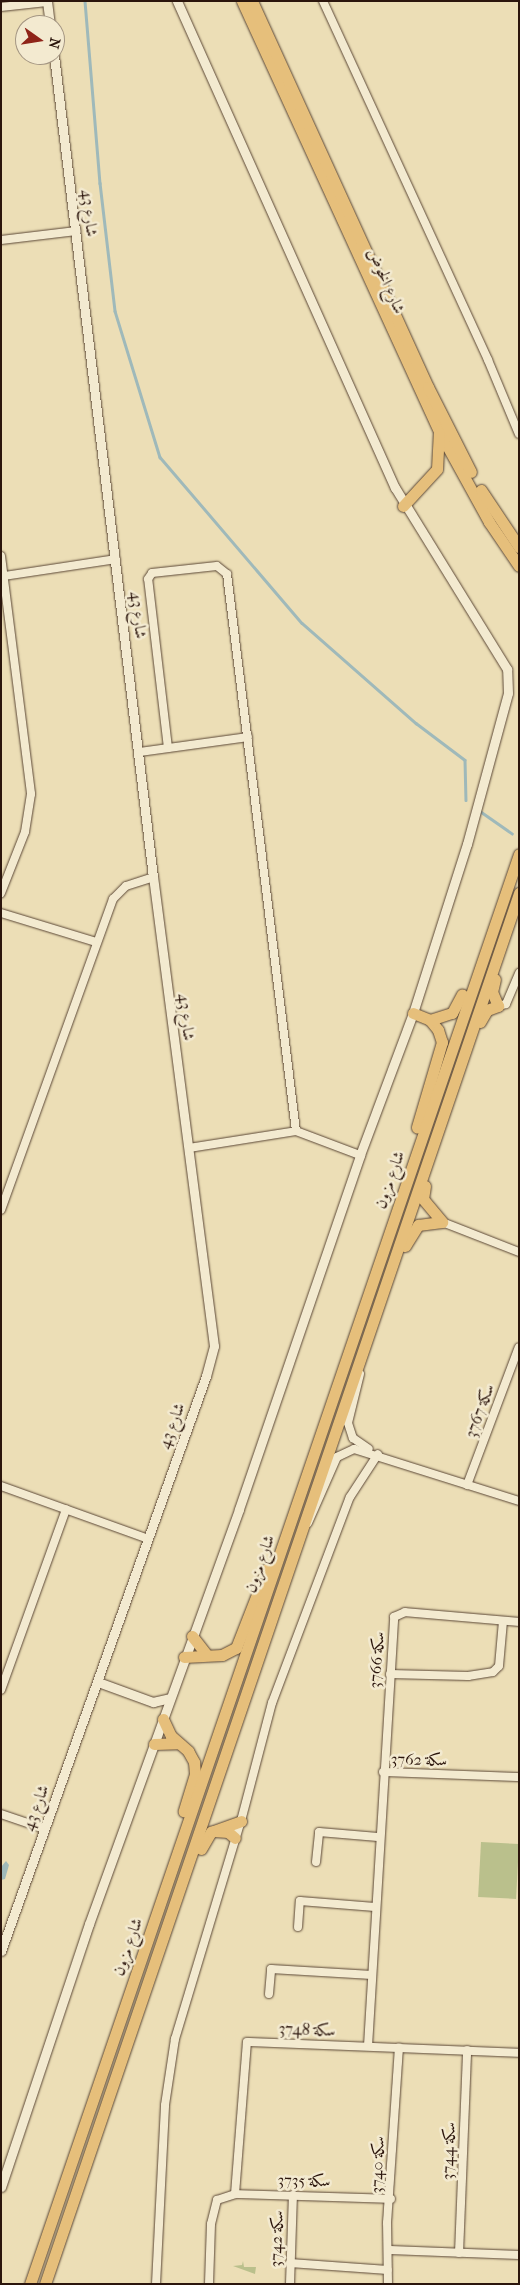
<!DOCTYPE html>
<meta charset="utf-8">
<style>
body{margin:0}
#map{position:relative;width:520px;height:2285px;overflow:hidden;background:#ecdeb6;font-family:"IM FELL French Canon",Amiri,serif}
div>[style]{position:absolute}
[style*='--x']{left:calc(var(--x)*1px);top:calc(var(--y)*1px);width:calc(var(--w)*1px);rotate:calc(var(--a)*1deg)}
.green>*{inset:0;background:#bac08c;transform-origin:0 0}
.water>*{inset:0;background:#9fb9ba}
.stream>*{height:2.5px;margin:-1.25px;padding:0 1.25px;transform-origin:1.25px;border-radius:1.25px;background:#9fb9ba}
.roads{filter:drop-shadow(0 0 1px #5b4736) drop-shadow(0 0 1px #5b4736)}
.minor>*{height:8px;margin:-4px;padding:0 4px;transform-origin:4px;border-radius:4px;background:#f3ead0}
.tertiary>*{height:9px;margin:-4.5px;padding:0 4.5px;transform-origin:4.5px;border-radius:4.5px;background:#f3ead0}
.primary>*{height:11px;margin:-5.5px;padding:0 5.5px;transform-origin:5.5px;border-radius:5.5px;background:#e6bf7b}
span{translate:-50% -50%;white-space:nowrap;text-align:center;line-height:1.15;-webkit-text-stroke:5px #f3ead0;paint-order:stroke}
.street-label{font-size:16px;color:#2b150c}
.frame{position:absolute;inset:0;border:2px solid #2b150c;pointer-events:none}
.north{position:absolute;left:15px;top:15px;width:50px;height:50px;box-sizing:border-box;background:#f3ead0;border:1px solid #a39582;border-radius:50%;rotate:103deg;font-size:14px;font-weight:700;line-height:20px;text-align:center;color:#2b150c}
.north::after{content:'';display:block;margin:auto;width:18px;height:22px;background:#8f2418;clip-path:polygon(50% 0,100% 100%,50% 72%,0 100%)}
</style>
<div id="map">
<div class="green">
<div style="left:481px;top:1842px;width:38px;height:55px;rotate:3deg"></div>
<div style="clip-path:polygon(243px 2261px,244px 2267px,256px 2267px,255px 2274px,233px 2266px,242px 2265px)"></div>
</div>
<div class="water">
<div style="clip-path:polygon(6px 1861px,9px 1865px,5px 1879px,1px 1880px,1px 1867px)"></div>
</div>
<div class="stream">
<div style="--x:85;--y:1;--w:183;--a:85.3"></div>
<div style="--x:100;--y:183;--w:129;--a:83.3"></div>
<div style="--x:115;--y:311;--w:153;--a:72.9"></div>
<div style="--x:160;--y:457;--w:218;--a:49.5"></div>
<div style="--x:302;--y:623;--w:152;--a:41.3"></div>
<div style="--x:416;--y:723;--w:61;--a:37.1"></div>
<div style="--x:465;--y:760;--w:40;--a:88.6"></div>
<div style="--x:480;--y:811;--w:39;--a:35"></div>
</div>
<div class="roads">
<div class="minor">
<div style="--x:323;--y:1;--w:395;--a:65.3"></div>
<div style="--x:488;--y:360;--w:80;--a:67.3"></div>
<div style="--x:1;--y:7;--w:46;--a:-6.2"></div>
<div style="--x:1;--y:240;--w:76;--a:-6.8"></div>
<div style="--x:1;--y:556;--w:240;--a:82.8"></div>
<div style="--x:31;--y:794;--w:38;--a:99"></div>
<div style="--x:25;--y:832;--w:66;--a:111.5"></div>
<div style="--x:4;--y:576;--w:113;--a:-8.6"></div>
<div style="--x:168;--y:748;--w:170;--a:-96.7"></div>
<div style="--x:148;--y:579;--w:7;--a:-56"></div>
<div style="--x:152;--y:573;--w:65;--a:-6.1"></div>
<div style="--x:217;--y:566;--w:13;--a:39"></div>
<div style="--x:227;--y:574;--w:561;--a:82.94"></div>
<div style="--x:140;--y:752;--w:109;--a:-7.9"></div>
<div style="--x:1;--y:913;--w:99;--a:17"></div>
<div style="--x:498;--y:1006;--w:8;--a:-14"></div>
<div style="--x:506;--y:1004;--w:34;--a:-67"></div>
<div style="--x:189;--y:1148;--w:108;--a:-9"></div>
<div style="--x:296;--y:1131;--w:68;--a:20.6"></div>
<div style="--x:1;--y:1210;--w:331;--a:-70.2"></div>
<div style="--x:113;--y:899;--w:18;--a:-45"></div>
<div style="--x:126;--y:886;--w:28;--a:-18"></div>
<div style="--x:442;--y:1222;--w:83;--a:21.3"></div>
<div style="--x:360;--y:1374;--w:50;--a:103.8"></div>
<div style="--x:348;--y:1423;--w:16;--a:72"></div>
<div style="--x:353;--y:1438;--w:19;--a:35"></div>
<div style="--x:467;--y:1485;--w:147;--a:-69.4"></div>
<div style="--x:1;--y:1486;--w:156;--a:19.8"></div>
<div style="--x:308;--y:1523;--w:72;--a:-66.3"></div>
<div style="--x:337;--y:1457;--w:19;--a:-25"></div>
<div style="--x:354;--y:1449;--w:173;--a:17.5"></div>
<div style="--x:390;--y:1674;--w:78;--a:1.5"></div>
<div style="--x:468;--y:1676;--w:25;--a:-9"></div>
<div style="--x:493;--y:1672;--w:8;--a:-45"></div>
<div style="--x:499;--y:1666;--w:45;--a:-84.9"></div>
<div style="--x:1;--y:1690;--w:192;--a:-70.2"></div>
<div style="--x:383;--y:1772;--w:136;--a:2.1"></div>
<div style="--x:1;--y:1814;--w:46;--a:18.8"></div>
<div style="--x:316;--y:1862;--w:30;--a:-84"></div>
<div style="--x:319;--y:1832;--w:59;--a:4.8"></div>
<div style="--x:298;--y:1927;--w:26;--a:-86"></div>
<div style="--x:300;--y:1901;--w:75;--a:4.6"></div>
<div style="--x:269;--y:1994;--w:25;--a:-85"></div>
<div style="--x:271;--y:1969;--w:101;--a:3.4"></div>
<div style="--x:368;--y:2046;--w:430;--a:-86.5"></div>
<div style="--x:394;--y:1617;--w:12;--a:-24"></div>
<div style="--x:405;--y:1612;--w:114;--a:5"></div>
<div style="--x:235;--y:2194;--w:152;--a:-85.5"></div>
<div style="--x:247;--y:2042;--w:272;--a:2.3"></div>
<div style="--x:390;--y:2250;--w:129;--a:2.2"></div>
<div style="--x:459;--y:2253;--w:203;--a:-87.7"></div>
<div style="--x:290;--y:2263;--w:98;--a:4.1"></div>
<div style="--x:156;--y:2284;--w:179;--a:-87.1"></div>
<div style="--x:165;--y:2105;--w:67;--a:-81.4"></div>
<div style="--x:175;--y:2039;--w:228;--a:-73.2"></div>
<div style="--x:241;--y:1821;--w:122;--a:-75.3"></div>
<div style="--x:272;--y:1703;--w:220;--a:-69.3"></div>
<div style="--x:350;--y:1497;--w:51;--a:-56.9"></div>
<div style="--x:209;--y:2284;--w:60;--a:-88.1"></div>
<div style="--x:211;--y:2224;--w:25;--a:-76"></div>
<div style="--x:217;--y:2200;--w:19;--a:-18"></div>
<div style="--x:235;--y:2194;--w:156;--a:1.8"></div>
<div style="--x:290;--y:2284;--w:89;--a:-88.1"></div>
<div style="--x:388;--y:2284;--w:61;--a:-90.9"></div>
<div style="--x:387;--y:2223;--w:176;--a:-86.1"></div>
</div>
<div class="tertiary">
<div style="--x:47;--y:1;--w:24;--a:83"></div>
<div style="--x:98;--y:1682;--w:59;--a:20"></div>
<div style="--x:153;--y:1702;--w:17;--a:-13"></div>
<div style="--x:1;--y:1951;--w:610;--a:-70.38"></div>
<div style="--x:206;--y:1376;--w:31;--a:-75"></div>
<div style="--x:214;--y:1346;--w:473;--a:-97.4"></div>
<div style="--x:153;--y:877;--w:828;--a:-96.87"></div>
<div style="--x:1;--y:2187;--w:277;--a:-71.5"></div>
<div style="--x:89;--y:1924;--w:441;--a:-70.1"></div>
<div style="--x:239;--y:1509;--w:374;--a:-71.1"></div>
<div style="--x:360;--y:1155;--w:152;--a:-69.5"></div>
<div style="--x:413;--y:1013;--w:177;--a:-72.3"></div>
<div style="--x:467;--y:844;--w:156;--a:-74.8"></div>
<div style="--x:508;--y:693;--w:24;--a:-92"></div>
<div style="--x:507;--y:669;--w:213;--a:-121.7"></div>
<div style="--x:395;--y:488;--w:534;--a:-114.12"></div>
</div>
<div class="primary">
<div style="--x:242;--y:1;--w:473;--a:65.4"></div>
<div style="--x:439;--y:431;--w:104;--a:61.2"></div>
<div style="--x:489;--y:522;--w:53;--a:55.7"></div>
<div style="--x:252;--y:1;--w:424;--a:65.5"></div>
<div style="--x:428;--y:387;--w:95;--a:63.2"></div>
<div style="--x:481;--y:490;--w:69;--a:56.3"></div>
<div style="--x:403;--y:506;--w:50;--a:-47.4"></div>
<div style="--x:437;--y:469;--w:36;--a:-87"></div>
<div style="--x:413;--y:1013;--w:18;--a:22"></div>
<div style="--x:430;--y:1020;--w:13;--a:51"></div>
<div style="--x:438;--y:1030;--w:13;--a:72"></div>
<div style="--x:442;--y:1042;--w:89;--a:106.4"></div>
<div style="--x:430;--y:1020;--w:23;--a:-18"></div>
<div style="--x:452;--y:1013;--w:21;--a:-62"></div>
<div style="--x:480;--y:1022;--w:14;--a:-60"></div>
<div style="--x:487;--y:1010;--w:12;--a:-20"></div>
<div style="--x:498;--y:1006;--w:15;--a:-113"></div>
<div style="--x:492;--y:992;--w:13;--a:-77"></div>
<div style="--x:425;--y:1186;--w:13;--a:99"></div>
<div style="--x:423;--y:1199;--w:30;--a:50"></div>
<div style="--x:405;--y:1246;--w:25;--a:-58"></div>
<div style="--x:418;--y:1225;--w:24;--a:-7"></div>
<div style="--x:192;--y:1636;--w:24;--a:52"></div>
<div style="--x:184;--y:1657;--w:38;--a:-3"></div>
<div style="--x:222;--y:1655;--w:16;--a:-27"></div>
<div style="--x:236;--y:1648;--w:85;--a:-68.6"></div>
<div style="--x:163;--y:1719;--w:19;--a:65"></div>
<div style="--x:171;--y:1736;--w:23;--a:41"></div>
<div style="--x:188;--y:1751;--w:13;--a:61"></div>
<div style="--x:194;--y:1762;--w:12;--a:85"></div>
<div style="--x:195;--y:1774;--w:39;--a:107"></div>
<div style="--x:154;--y:1744;--w:24;--a:-2"></div>
<div style="--x:214;--y:1831;--w:14;--a:4"></div>
<div style="--x:228;--y:1832;--w:9;--a:41"></div>
<div style="--x:201;--y:1849;--w:20;--a:-60"></div>
<div style="--x:211;--y:1832;--w:32;--a:-20"></div>
<div style="--x:30;--y:2284;--w:1511;--a:-71.12"></div>
<div style="--x:45;--y:2284;--w:1470;--a:-71.18"></div>
</div>
</div>
<div class="street-label">
<span style="left:89px;top:213px;rotate:83deg">شارع 43</span>
<span style="left:386px;top:281px;rotate:66deg">شارع الخوض</span>
<span style="left:138px;top:615px;rotate:83deg">شارع 43</span>
<span style="left:186px;top:1017px;rotate:83deg">شارع 43</span>
<span style="left:390px;top:1180px;rotate:-71deg">شارع مزون</span>
<span style="left:480px;top:1411px;rotate:-70deg">سكة 3767</span>
<span style="left:172px;top:1426px;rotate:-70deg">شارع 43</span>
<span style="left:260px;top:1564px;rotate:-71deg">شارع مزون</span>
<span style="left:377px;top:1660px;rotate:-86deg">سكة 3766</span>
<span style="left:419px;top:1760px;rotate:1deg">سكة 3762</span>
<span style="left:36px;top:1808px;rotate:-70deg">شارع 43</span>
<span style="left:128px;top:1947px;rotate:-71deg">شارع مزون</span>
<span style="left:307px;top:2030px;rotate:2deg">سكة 3748</span>
<span style="left:449px;top:2151px;rotate:-88deg">سكة 3744</span>
<span style="left:378px;top:2165px;rotate:-88deg">سكة 3740</span>
<span style="left:304px;top:2181px;rotate:1deg">سكة 3735</span>
<span style="left:277px;top:2239px;rotate:-88deg">سكة 3742</span>
</div>
<div class="frame"></div>
<div class="north">N</div>
</div>
